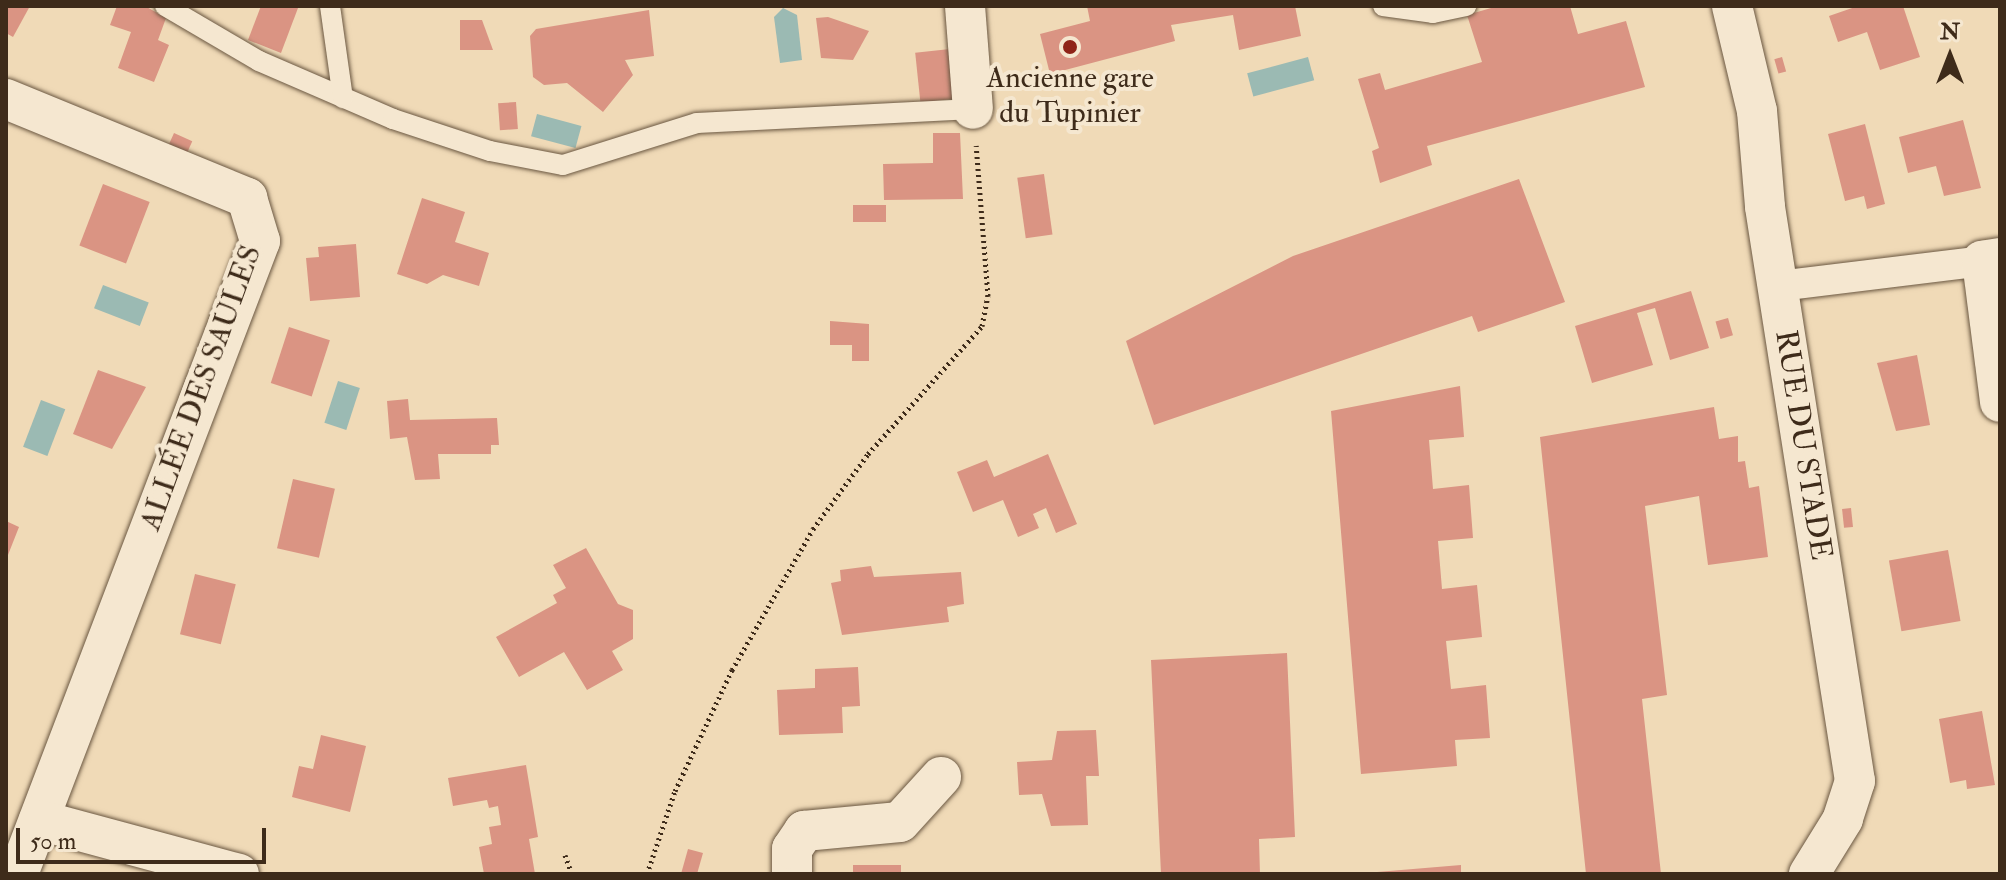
<!DOCTYPE html>
<meta charset="utf-8">
<style>
body{margin:0}
#map{position:relative;width:2006px;height:880px;overflow:hidden;background:#f0dab7;font-family:"IM FELL Double Pica",serif}
div>[style]{position:absolute}
[style*='--x']{left:calc(var(--x)*1px);top:calc(var(--y)*1px);width:calc(var(--w)*1px);rotate:calc(var(--a)*1deg)}
.water>*{inset:0;background:#9bbab3;transform-origin:0 0}
.building>*{inset:0;background:#da9483;transform-origin:0 0}
.path>*{height:5px;margin-top:-2.5px;transform-origin:0;background:repeating-linear-gradient(90deg,#3e2b1a 0 2px,transparent 0 6px)}
.roads{filter:drop-shadow(0 0 2px #6a5741) drop-shadow(0 0 2px #6a5741)}
.service>*{height:20px;margin:-10px;padding:0 10px;transform-origin:10px;border-radius:10px;background:#f5e7d0}
.pedestrian>*{height:30px;margin:-15px;padding:0 15px;transform-origin:15px;border-radius:15px;background:#f5e7d0}
.minor>*{height:40px;margin:-20px;padding:0 20px;transform-origin:20px;border-radius:20px;background:#f5e7d0}
.dots>*{width:22px;height:22px;translate:-50% -50%;box-sizing:border-box;border:4px solid #f5e7d0;border-radius:50%}
span{translate:-50% -50%;white-space:nowrap;text-align:center;line-height:1.15;-webkit-text-stroke:8px #f5e7d0;paint-order:stroke}
.poi-label{font-size:30px;color:#3e2b1a}
.street-label{font-size:30px;color:#3e2b1a}
.frame{position:absolute;inset:0;border:8px solid #3e2b1a;pointer-events:none}
.north{position:absolute;left:1910px;top:16px;width:80px;height:80px;-webkit-text-stroke:6px #f5e7d0;paint-order:stroke;rotate:0deg;font-size:22px;font-weight:700;line-height:32px;text-align:center;color:#3e2b1a}
.north::after{content:'';display:block;margin:auto;width:28px;height:36px;background:#3e2b1a;clip-path:polygon(50% 0,100% 100%,50% 72%,0 100%)}
.scale{position:absolute;left:16px;top:828px;width:250px;height:36px;box-sizing:border-box;border:4px solid #3e2b1a;border-top:0;padding-left:10px;font-size:24px;line-height:28px;white-space:nowrap;color:#3e2b1a;-webkit-text-stroke:6px #f5e7d0;paint-order:stroke}
</style>
<div id="map">
<div class="water">
<div style="clip-path:polygon(783px 8px,797px 15px,802px 60px,780px 63px,774px 17px)"></div>
<div style="left:1308px;top:57px;width:24px;height:63px;rotate:75deg"></div>
<div style="left:537px;top:114px;width:46px;height:23px;rotate:15deg"></div>
<div style="left:103px;top:285px;width:49px;height:25px;rotate:21deg"></div>
<div style="left:338px;top:381px;width:23px;height:44px;rotate:18deg"></div>
<div style="left:41px;top:400px;width:26px;height:50px;rotate:21deg"></div>
</div>
<div class="building">
<div style="clip-path:polygon(6px 6px,30px 6px,13px 37px,6px 33px)"></div>
<div style="clip-path:polygon(117px 6px,145px 6px,166px 18px,158px 40px,169px 45px,154px 82px,118px 68px,131px 32px,110px 25px)"></div>
<div style="clip-path:polygon(261px 6px,298px 8px,281px 53px,248px 40px)"></div>
<div style="clip-path:polygon(1087px 6px,1295px 6px,1301px 36px,1239px 50px,1233px 15px,1171px 25px,1175px 41px,1050px 74px,1040px 34px,1090px 21px)"></div>
<div style="clip-path:polygon(1498px 6px,1570px 6px,1578px 34px,1626px 21px,1645px 87px,1427px 146px,1432px 165px,1380px 183px,1372px 151px,1379px 148px,1358px 79px,1380px 73px,1385px 90px,1482px 62px,1467px 15px)"></div>
<div style="clip-path:polygon(1858px 6px,1903px 6px,1920px 57px,1880px 70px,1867px 32px,1838px 42px,1829px 16px)"></div>
<div style="clip-path:polygon(649px 10px,654px 56px,625px 60px,633px 75px,603px 112px,567px 83px,544px 85px,533px 77px,530px 36px,536px 29px)"></div>
<div style="clip-path:polygon(828px 17px,869px 31px,853px 60px,821px 58px,816px 18px)"></div>
<div style="clip-path:polygon(460px 20px,482px 20px,493px 50px,460px 50px)"></div>
<div style="left:950px;top:49px;width:50px;height:35px;rotate:84deg"></div>
<div style="left:1782px;top:57px;width:15px;height:8px;rotate:74deg"></div>
<div style="left:516px;top:102px;width:27px;height:18px;rotate:86deg"></div>
<div style="clip-path:polygon(1963px 120px,1981px 188px,1944px 196px,1936px 166px,1908px 173px,1899px 137px)"></div>
<div style="clip-path:polygon(1865px 124px,1885px 204px,1867px 209px,1864px 196px,1845px 201px,1828px 134px)"></div>
<div style="left:174px;top:133px;width:20px;height:20px;rotate:24deg"></div>
<div style="clip-path:polygon(933px 133px,960px 133px,963px 199px,884px 200px,883px 164px,933px 163px)"></div>
<div style="left:1044px;top:174px;width:61px;height:27px;rotate:82deg"></div>
<div style="clip-path:polygon(1519px 179px,1565px 302px,1478px 332px,1472px 316px,1154px 425px,1126px 341px,1293px 256px)"></div>
<div style="left:103px;top:184px;width:50px;height:66px;rotate:21deg"></div>
<div style="clip-path:polygon(422px 198px,465px 212px,455px 242px,489px 253px,479px 286px,443px 275px,427px 284px,397px 274px)"></div>
<div style="left:853px;top:205px;width:33px;height:17px"></div>
<div style="clip-path:polygon(356px 244px,360px 297px,310px 301px,306px 258px,319px 257px,318px 247px)"></div>
<div style="clip-path:polygon(1691px 291px,1709px 348px,1670px 360px,1655px 308px,1637px 313px,1653px 365px,1592px 383px,1575px 326px)"></div>
<div style="left:1728px;top:318px;width:18px;height:13px;rotate:74deg"></div>
<div style="clip-path:polygon(830px 321px,869px 324px,869px 361px,852px 361px,852px 345px,830px 345px)"></div>
<div style="left:289px;top:327px;width:43px;height:59px;rotate:18deg"></div>
<div style="clip-path:polygon(1917px 355px,1930px 425px,1896px 431px,1877px 363px)"></div>
<div style="clip-path:polygon(98px 370px,146px 387px,112px 449px,73px 434px)"></div>
<div style="clip-path:polygon(1460px 386px,1464px 437px,1429px 440px,1433px 489px,1469px 485px,1473px 538px,1438px 541px,1442px 589px,1477px 585px,1482px 637px,1446px 641px,1451px 689px,1486px 685px,1490px 738px,1455px 740px,1457px 766px,1361px 774px,1331px 411px)"></div>
<div style="clip-path:polygon(408px 399px,410px 420px,497px 418px,499px 445px,491px 445px,491px 454px,438px 454px,440px 479px,415px 480px,407px 437px,390px 439px,387px 401px)"></div>
<div style="clip-path:polygon(1714px 407px,1719px 439px,1738px 436px,1738px 462px,1745px 461px,1749px 488px,1759px 486px,1768px 557px,1708px 565px,1699px 496px,1645px 506px,1667px 695px,1642px 699px,1661px 874px,1586px 874px,1540px 437px)"></div>
<div style="clip-path:polygon(1048px 454px,1077px 524px,1056px 533px,1046px 508px,1033px 514px,1039px 528px,1018px 537px,1003px 500px,973px 512px,957px 472px,987px 460px,994px 477px)"></div>
<div style="left:293px;top:479px;width:43px;height:71px;rotate:13deg"></div>
<div style="left:1851px;top:508px;width:19px;height:9px;rotate:84deg"></div>
<div style="clip-path:polygon(6px 521px,19px 527px,6px 560px)"></div>
<div style="clip-path:polygon(586px 548px,618px 604px,633px 610px,633px 639px,612px 651px,623px 670px,587px 690px,564px 652px,519px 677px,496px 637px,557px 603px,553px 595px,566px 588px,553px 565px)"></div>
<div style="left:1948px;top:550px;width:72px;height:60px;rotate:80deg"></div>
<div style="clip-path:polygon(871px 566px,874px 577px,961px 572px,964px 604px,947px 607px,949px 622px,842px 635px,831px 583px,841px 581px,840px 570px)"></div>
<div style="left:195px;top:574px;width:42px;height:62px;rotate:14deg"></div>
<div style="clip-path:polygon(1287px 653px,1295px 837px,1259px 839px,1260px 874px,1161px 874px,1151px 660px)"></div>
<div style="clip-path:polygon(858px 667px,860px 706px,842px 707px,843px 733px,779px 735px,777px 690px,815px 688px,815px 669px)"></div>
<div style="clip-path:polygon(1982px 711px,1995px 785px,1967px 789px,1966px 780px,1950px 783px,1939px 719px)"></div>
<div style="clip-path:polygon(1096px 730px,1099px 776px,1086px 776px,1088px 825px,1051px 826px,1042px 794px,1019px 795px,1017px 762px,1052px 760px,1057px 731px)"></div>
<div style="clip-path:polygon(321px 735px,366px 746px,350px 812px,292px 797px,299px 766px,313px 769px)"></div>
<div style="clip-path:polygon(526px 765px,538px 837px,529px 839px,535px 874px,484px 874px,479px 847px,492px 844px,489px 827px,501px 825px,498px 806px,489px 808px,487px 800px,453px 806px,448px 778px)"></div>
<div style="clip-path:polygon(688px 849px,703px 853px,697px 874px,681px 874px)"></div>
<div style="left:901px;top:865px;width:9px;height:48px;rotate:90deg"></div>
<div style="clip-path:polygon(1461px 865px,1461px 874px,1377px 874px,1377px 872px)"></div>
</div>
<div class="path">
<div style="--x:565;--y:855;--w:20;--a:70"></div>
<div style="--x:647;--y:874;--w:88;--a:-71.4"></div>
<div style="--x:675;--y:791;--w:134;--a:-64.8"></div>
<div style="--x:732;--y:670;--w:163;--a:-60.1"></div>
<div style="--x:813;--y:529;--w:93;--a:-53.7"></div>
<div style="--x:868;--y:454;--w:171;--a:-48.3"></div>
<div style="--x:982;--y:326;--w:31;--a:-79"></div>
<div style="--x:988;--y:296;--w:151;--a:-94.5"></div>
</div>
<div class="roads">
<div class="service">
<div style="--x:165;--y:6;--w:109;--a:30.3"></div>
<div style="--x:259;--y:61;--w:146;--a:23.4"></div>
<div style="--x:393;--y:119;--w:102;--a:18.3"></div>
<div style="--x:490;--y:151;--w:74;--a:10.9"></div>
<div style="--x:563;--y:165;--w:140;--a:-17.4"></div>
<div style="--x:697;--y:123;--w:276;--a:-2.9"></div>
<div style="--x:330;--y:6;--w:93;--a:82"></div>
<div style="--x:1383;--y:6;--w:50;--a:8"></div>
<div style="--x:1433;--y:13;--w:34;--a:-12"></div>
</div>
<div class="pedestrian">
<div style="--x:1779;--y:286;--w:205;--a:-7"></div>
</div>
<div class="minor">
<div style="--x:965;--y:6;--w:103;--a:85.6"></div>
<div style="--x:1732;--y:6;--w:108;--a:76.6"></div>
<div style="--x:1757;--y:111;--w:96;--a:85.2"></div>
<div style="--x:1765;--y:207;--w:581;--a:81.09"></div>
<div style="--x:1855;--y:781;--w:40;--a:108"></div>
<div style="--x:1843;--y:819;--w:65;--a:121.7"></div>
<div style="--x:6;--y:99;--w:261;--a:22.3"></div>
<div style="--x:247;--y:198;--w:45;--a:73.2"></div>
<div style="--x:260;--y:241;--w:678;--a:110.92"></div>
<div style="--x:2000;--y:258;--w:18;--a:171"></div>
<div style="--x:1982;--y:261;--w:142;--a:82.7"></div>
<div style="--x:39;--y:820;--w:207;--a:15.1"></div>
<div style="--x:792;--y:874;--w:25;--a:-90"></div>
<div style="--x:792;--y:849;--w:22;--a:-56"></div>
<div style="--x:804;--y:831;--w:96;--a:-5.4"></div>
<div style="--x:900;--y:822;--w:61;--a:-47.7"></div>
</div>
</div>
<div class="dots">
<div style="left:1070px;top:47px;background:#8f2418"></div>
</div>
<div class="poi-label">
<span style="left:1070px;top:95px">Ancienne gare<br>du Tupinier</span>
</div>
<div class="street-label">
<span style="left:201px;top:388px;rotate:-70deg">ALLÉE DES SAULES</span>
<span style="left:1803px;top:445px;rotate:81deg">RUE DU STADE</span>
</div>
<div class="frame"></div>
<div class="north">N</div>
<div class="scale">50 m</div>
</div>
